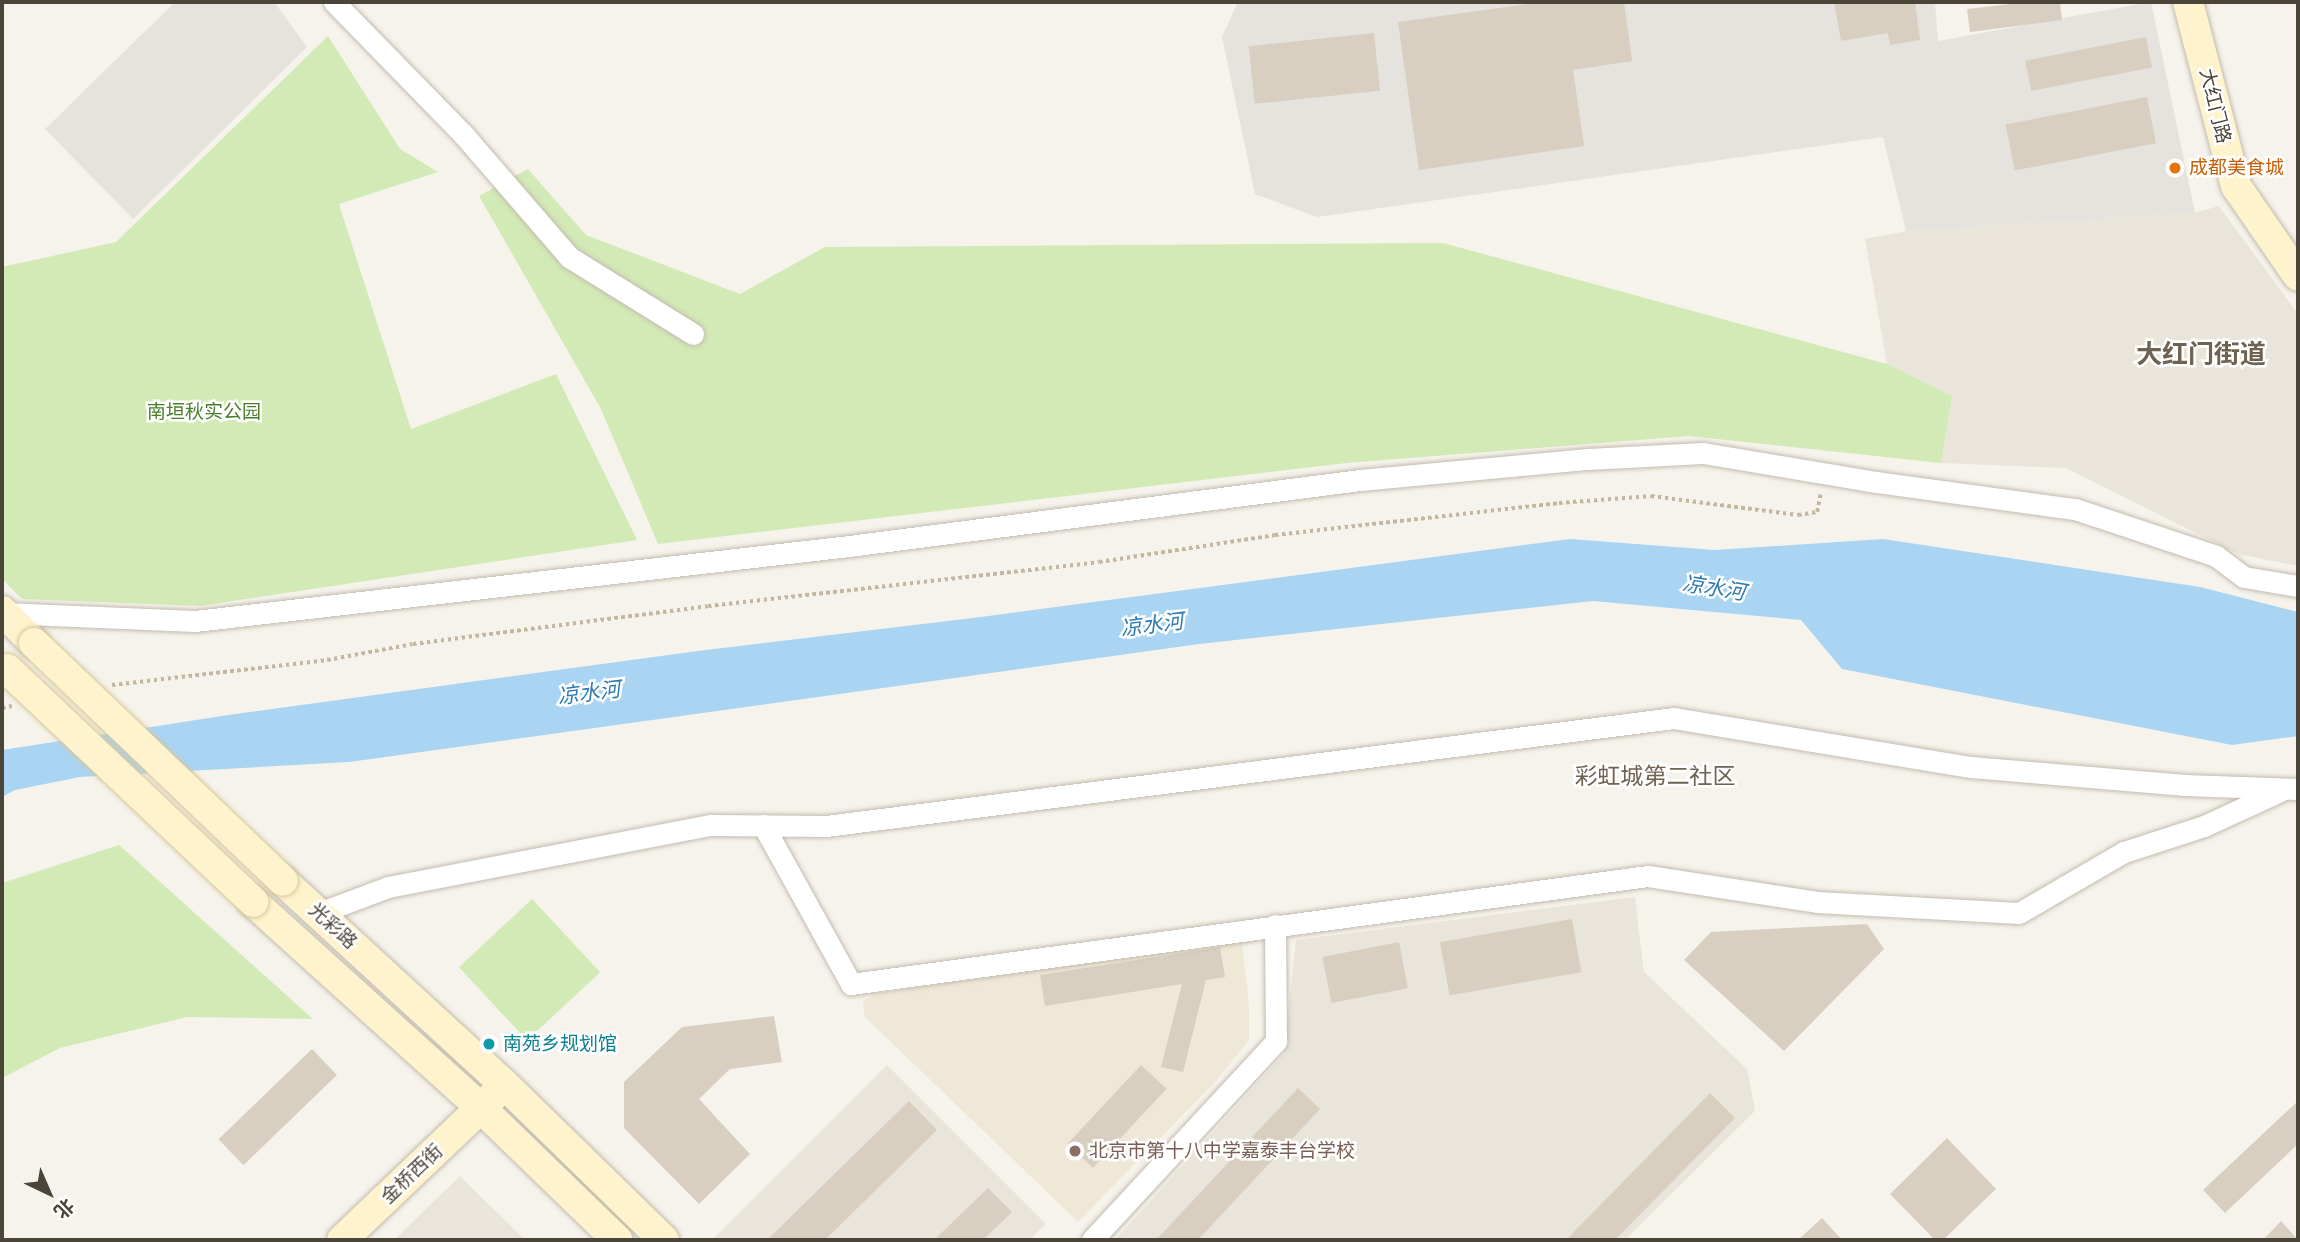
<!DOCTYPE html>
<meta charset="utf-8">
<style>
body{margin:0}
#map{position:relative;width:2300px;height:1242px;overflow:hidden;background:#f6f3ec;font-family:"Roboto Condensed","Noto Sans SC",sans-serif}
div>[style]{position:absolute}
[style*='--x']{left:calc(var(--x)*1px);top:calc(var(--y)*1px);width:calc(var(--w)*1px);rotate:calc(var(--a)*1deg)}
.residential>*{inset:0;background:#eae5da}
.industrial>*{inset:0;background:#e6e2dd}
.education>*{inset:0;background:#efe8d6}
.green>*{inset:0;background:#d2eab5;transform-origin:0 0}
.water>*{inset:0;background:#a9d4f2}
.building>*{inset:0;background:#d8cfc1;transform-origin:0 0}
.path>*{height:3.5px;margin-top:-1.75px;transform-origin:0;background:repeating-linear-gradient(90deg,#c4b79f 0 3.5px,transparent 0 7px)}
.roads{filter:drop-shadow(0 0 2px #c2bbae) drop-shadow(0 0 2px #c2bbae)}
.street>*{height:21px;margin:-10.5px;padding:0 10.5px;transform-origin:10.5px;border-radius:10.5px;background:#fff}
.secondary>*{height:30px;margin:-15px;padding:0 15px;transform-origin:15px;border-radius:15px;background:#fff3cd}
.bridges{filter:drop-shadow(0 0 2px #d6c79b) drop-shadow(0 0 2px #d6c79b)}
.secondary-bridge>*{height:30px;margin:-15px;padding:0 15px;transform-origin:15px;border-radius:15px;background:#fff3cd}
.dots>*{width:19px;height:19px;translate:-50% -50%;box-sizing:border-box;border:4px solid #fff;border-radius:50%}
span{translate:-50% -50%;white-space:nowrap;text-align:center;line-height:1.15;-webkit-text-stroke:5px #fff;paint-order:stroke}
.street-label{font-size:19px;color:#4b4439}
.food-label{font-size:19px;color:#c56008}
.left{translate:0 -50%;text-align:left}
.park-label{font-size:19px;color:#4a7f2a}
.culture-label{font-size:19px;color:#0d838f}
.education-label{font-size:19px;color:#785e54}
.water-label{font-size:21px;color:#2e7ab2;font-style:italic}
.quarter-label{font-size:23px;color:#6e6250}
.district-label{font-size:26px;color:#6e6250;font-weight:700}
.frame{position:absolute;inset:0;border:4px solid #4b4439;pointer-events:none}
.north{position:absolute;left:14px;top:1158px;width:70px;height:70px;-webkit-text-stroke:5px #fff;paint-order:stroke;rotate:136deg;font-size:19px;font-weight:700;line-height:28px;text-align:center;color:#4b4439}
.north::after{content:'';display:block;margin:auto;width:24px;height:32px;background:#4b4439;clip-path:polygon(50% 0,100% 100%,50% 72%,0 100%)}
</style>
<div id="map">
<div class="residential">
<div style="clip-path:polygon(2219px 206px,2298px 314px,2298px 566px,2238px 554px,2066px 468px,1941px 463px,1952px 396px,1887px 364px,1865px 239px,1907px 231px,2194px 213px)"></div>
<div style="clip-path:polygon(1635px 897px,1644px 972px,1747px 1069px,1755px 1111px,1625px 1240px,1115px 1240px,1284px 1054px,1296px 940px)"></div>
<div style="clip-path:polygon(887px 1065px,1046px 1224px,1029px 1240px,712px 1240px)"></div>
<div style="clip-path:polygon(460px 1176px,525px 1240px,394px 1240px)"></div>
</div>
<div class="industrial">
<div style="clip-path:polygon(175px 2px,274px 2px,307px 47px,133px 219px,45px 129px)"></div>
<div style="clip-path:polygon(1238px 2px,1935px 2px,1938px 41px,2151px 2px,2195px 213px,1906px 231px,1883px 137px,1317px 217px,1255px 194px,1222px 37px)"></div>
</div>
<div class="education">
<div style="clip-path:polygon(1241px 937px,1249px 1004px,1249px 1040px,1217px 1080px,1078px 1222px,864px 1016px,863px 1001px,876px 994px)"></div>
</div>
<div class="green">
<div style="clip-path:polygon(328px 36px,400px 149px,438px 172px,339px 204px,411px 429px,556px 374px,637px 540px,200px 606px,22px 599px,2px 579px,2px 267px,116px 242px)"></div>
<div style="clip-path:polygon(528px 169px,586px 235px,740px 294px,825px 247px,1443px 243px,1887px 364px,1952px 396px,1941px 463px,1689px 436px,1347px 463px,658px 544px,601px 409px,479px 196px)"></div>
<div style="clip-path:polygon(119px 845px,313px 1019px,187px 1017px,60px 1048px,2px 1078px,2px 883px)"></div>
<div style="left:532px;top:899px;width:100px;height:100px;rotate:47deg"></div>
</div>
<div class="water">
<div style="clip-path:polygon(1570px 539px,1715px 550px,1883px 539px,2200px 587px,2298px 612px,2298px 736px,2232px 745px,1842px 669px,1801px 620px,1593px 601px,1199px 644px,349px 762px,80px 777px,15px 790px,2px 797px,2px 750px,235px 714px,698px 651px,981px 617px)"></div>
</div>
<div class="building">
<div style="clip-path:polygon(1543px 2px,1624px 2px,1632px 61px,1573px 70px,1584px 146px,1419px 170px,1398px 22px)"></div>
<div style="clip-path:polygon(1834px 2px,1915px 2px,1920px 40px,1890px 45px,1888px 33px,1841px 41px)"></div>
<div style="clip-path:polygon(2028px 2px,2060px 2px,2062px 20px,1970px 32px,1967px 9px)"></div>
<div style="left:1374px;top:33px;width:58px;height:126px;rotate:84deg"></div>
<div style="left:2146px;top:37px;width:31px;height:123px;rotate:79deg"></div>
<div style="left:2147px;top:97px;width:47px;height:144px;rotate:79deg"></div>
<div style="left:1572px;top:919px;width:54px;height:134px;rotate:80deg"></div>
<div style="clip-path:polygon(1867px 924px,1884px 949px,1784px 1051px,1684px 960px,1711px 932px)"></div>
<div style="left:1399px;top:942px;width:47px;height:78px;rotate:79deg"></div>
<div style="clip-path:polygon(1220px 947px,1225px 977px,1206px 980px,1183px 1072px,1161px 1067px,1182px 984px,1045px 1006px,1040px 975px)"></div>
<div style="clip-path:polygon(774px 1016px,782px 1062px,730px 1069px,699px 1099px,750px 1154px,699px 1204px,624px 1128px,624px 1082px,682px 1027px)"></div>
<div style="left:312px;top:1049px;width:36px;height:130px;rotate:46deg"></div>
<div style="left:1141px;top:1065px;width:35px;height:108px;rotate:43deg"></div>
<div style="clip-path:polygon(1298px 1088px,1320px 1109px,1198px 1240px,1156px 1240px)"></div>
<div style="clip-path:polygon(1710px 1093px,1735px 1118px,1615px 1240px,1566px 1240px)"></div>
<div style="clip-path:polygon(909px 1101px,937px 1130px,825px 1240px,767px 1240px)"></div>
<div style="clip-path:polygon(2298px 1101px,2298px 1144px,2225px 1213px,2203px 1190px)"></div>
<div style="clip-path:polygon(1947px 1138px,1996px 1189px,1943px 1240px,1935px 1240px,1890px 1194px)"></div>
<div style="clip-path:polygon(988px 1188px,1012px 1212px,983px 1240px,934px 1240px)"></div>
<div style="clip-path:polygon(1822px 1218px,1842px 1240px,1798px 1240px)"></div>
<div style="clip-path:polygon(2281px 1221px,2298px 1240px,2263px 1240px)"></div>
</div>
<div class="path">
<div style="--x:112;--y:685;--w:216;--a:-6.6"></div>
<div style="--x:327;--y:660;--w:87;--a:-10.5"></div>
<div style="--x:413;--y:644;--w:297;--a:-7.3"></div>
<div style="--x:708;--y:606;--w:393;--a:-6.4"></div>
<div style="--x:1099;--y:562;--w:178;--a:-8.7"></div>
<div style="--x:1275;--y:535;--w:286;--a:-6.4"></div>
<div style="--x:1559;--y:503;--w:92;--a:-4.4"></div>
<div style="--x:1651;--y:496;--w:148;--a:7.4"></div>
<div style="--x:1798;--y:515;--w:19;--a:-9"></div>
<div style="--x:1817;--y:512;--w:20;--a:-79"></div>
<div style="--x:2;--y:708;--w:10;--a:-11"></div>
</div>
<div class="roads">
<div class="street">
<div style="--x:334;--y:2;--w:185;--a:45.7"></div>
<div style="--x:463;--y:134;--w:162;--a:49.2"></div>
<div style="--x:569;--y:257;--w:146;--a:31.8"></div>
<div style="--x:3;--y:613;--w:192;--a:2.4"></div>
<div style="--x:195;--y:621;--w:658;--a:-6.54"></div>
<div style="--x:849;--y:546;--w:515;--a:-7.36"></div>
<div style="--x:1360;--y:480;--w:229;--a:-5.3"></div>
<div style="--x:1588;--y:459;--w:115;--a:-3"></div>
<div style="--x:1703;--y:453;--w:176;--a:9.5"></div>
<div style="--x:1877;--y:482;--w:200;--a:7.8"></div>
<div style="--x:2075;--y:509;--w:149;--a:18.4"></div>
<div style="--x:2216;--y:556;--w:35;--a:37"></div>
<div style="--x:2244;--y:577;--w:55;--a:9.5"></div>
<div style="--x:763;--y:825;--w:182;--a:61"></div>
<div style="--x:851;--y:984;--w:804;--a:-7.72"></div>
<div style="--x:1648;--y:876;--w:171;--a:8.7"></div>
<div style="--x:1817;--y:902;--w:202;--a:3.1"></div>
<div style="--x:2019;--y:913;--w:121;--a:-30.2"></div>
<div style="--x:2124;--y:852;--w:84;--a:-18"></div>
<div style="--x:2204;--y:826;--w:84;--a:-24.7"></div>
<div style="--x:319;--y:913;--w:74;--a:-20.6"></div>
<div style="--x:388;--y:887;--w:329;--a:-10.9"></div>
<div style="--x:711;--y:825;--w:115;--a:0.5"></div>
<div style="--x:826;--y:826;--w:855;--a:-7.26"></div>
<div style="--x:1674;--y:718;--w:301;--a:9.4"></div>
<div style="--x:1971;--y:767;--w:215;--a:4.8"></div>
<div style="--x:2185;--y:785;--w:113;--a:2"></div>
<div style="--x:1092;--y:1240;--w:271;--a:-47.2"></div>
<div style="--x:1276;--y:1041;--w:116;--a:-90.5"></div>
</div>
<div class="secondary">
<div style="--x:2188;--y:2;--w:190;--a:75.4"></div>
<div style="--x:2236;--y:186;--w:109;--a:55.4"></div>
<div style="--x:2;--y:611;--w:45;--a:45"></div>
<div style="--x:283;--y:881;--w:301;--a:42.6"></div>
<div style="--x:505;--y:1085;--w:222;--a:44.3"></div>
<div style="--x:253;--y:902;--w:307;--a:42.1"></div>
<div style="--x:481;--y:1108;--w:190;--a:44.1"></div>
<div style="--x:342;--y:1240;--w:210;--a:-43.6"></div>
</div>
</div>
<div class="bridges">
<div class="secondary-bridge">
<div style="--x:34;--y:643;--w:344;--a:43.7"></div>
<div style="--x:7;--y:669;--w:339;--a:43.4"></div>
</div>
</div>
<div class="dots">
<div style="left:2175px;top:168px;background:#e8710a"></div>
<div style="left:489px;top:1044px;background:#0f9aa8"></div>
<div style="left:1075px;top:1151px;background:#8d6e63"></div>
</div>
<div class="street-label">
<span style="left:2215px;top:106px;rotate:76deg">大红门路</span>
<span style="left:333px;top:926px;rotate:43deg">光彩路</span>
<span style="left:412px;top:1174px;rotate:-44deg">金桥西街</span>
</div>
<div class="food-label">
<span class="left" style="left:2189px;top:168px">成都美食城</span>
</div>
<div class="park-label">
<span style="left:204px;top:412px">南垣秋实公园</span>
</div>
<div class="culture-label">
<span class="left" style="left:503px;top:1044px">南苑乡规划馆</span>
</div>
<div class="education-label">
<span class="left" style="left:1089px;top:1151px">北京市第十八中学嘉泰丰台学校</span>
</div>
<div class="water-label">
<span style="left:1714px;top:588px;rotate:9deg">凉水河</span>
<span style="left:1152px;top:625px;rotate:-7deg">凉水河</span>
<span style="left:589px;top:693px;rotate:-7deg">凉水河</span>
</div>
<div class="quarter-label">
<span style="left:1655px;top:777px">彩虹城第二社区</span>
</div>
<div class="district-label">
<span style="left:2201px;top:355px">大红门街道</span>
</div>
<div class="frame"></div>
<div class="north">北</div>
</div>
